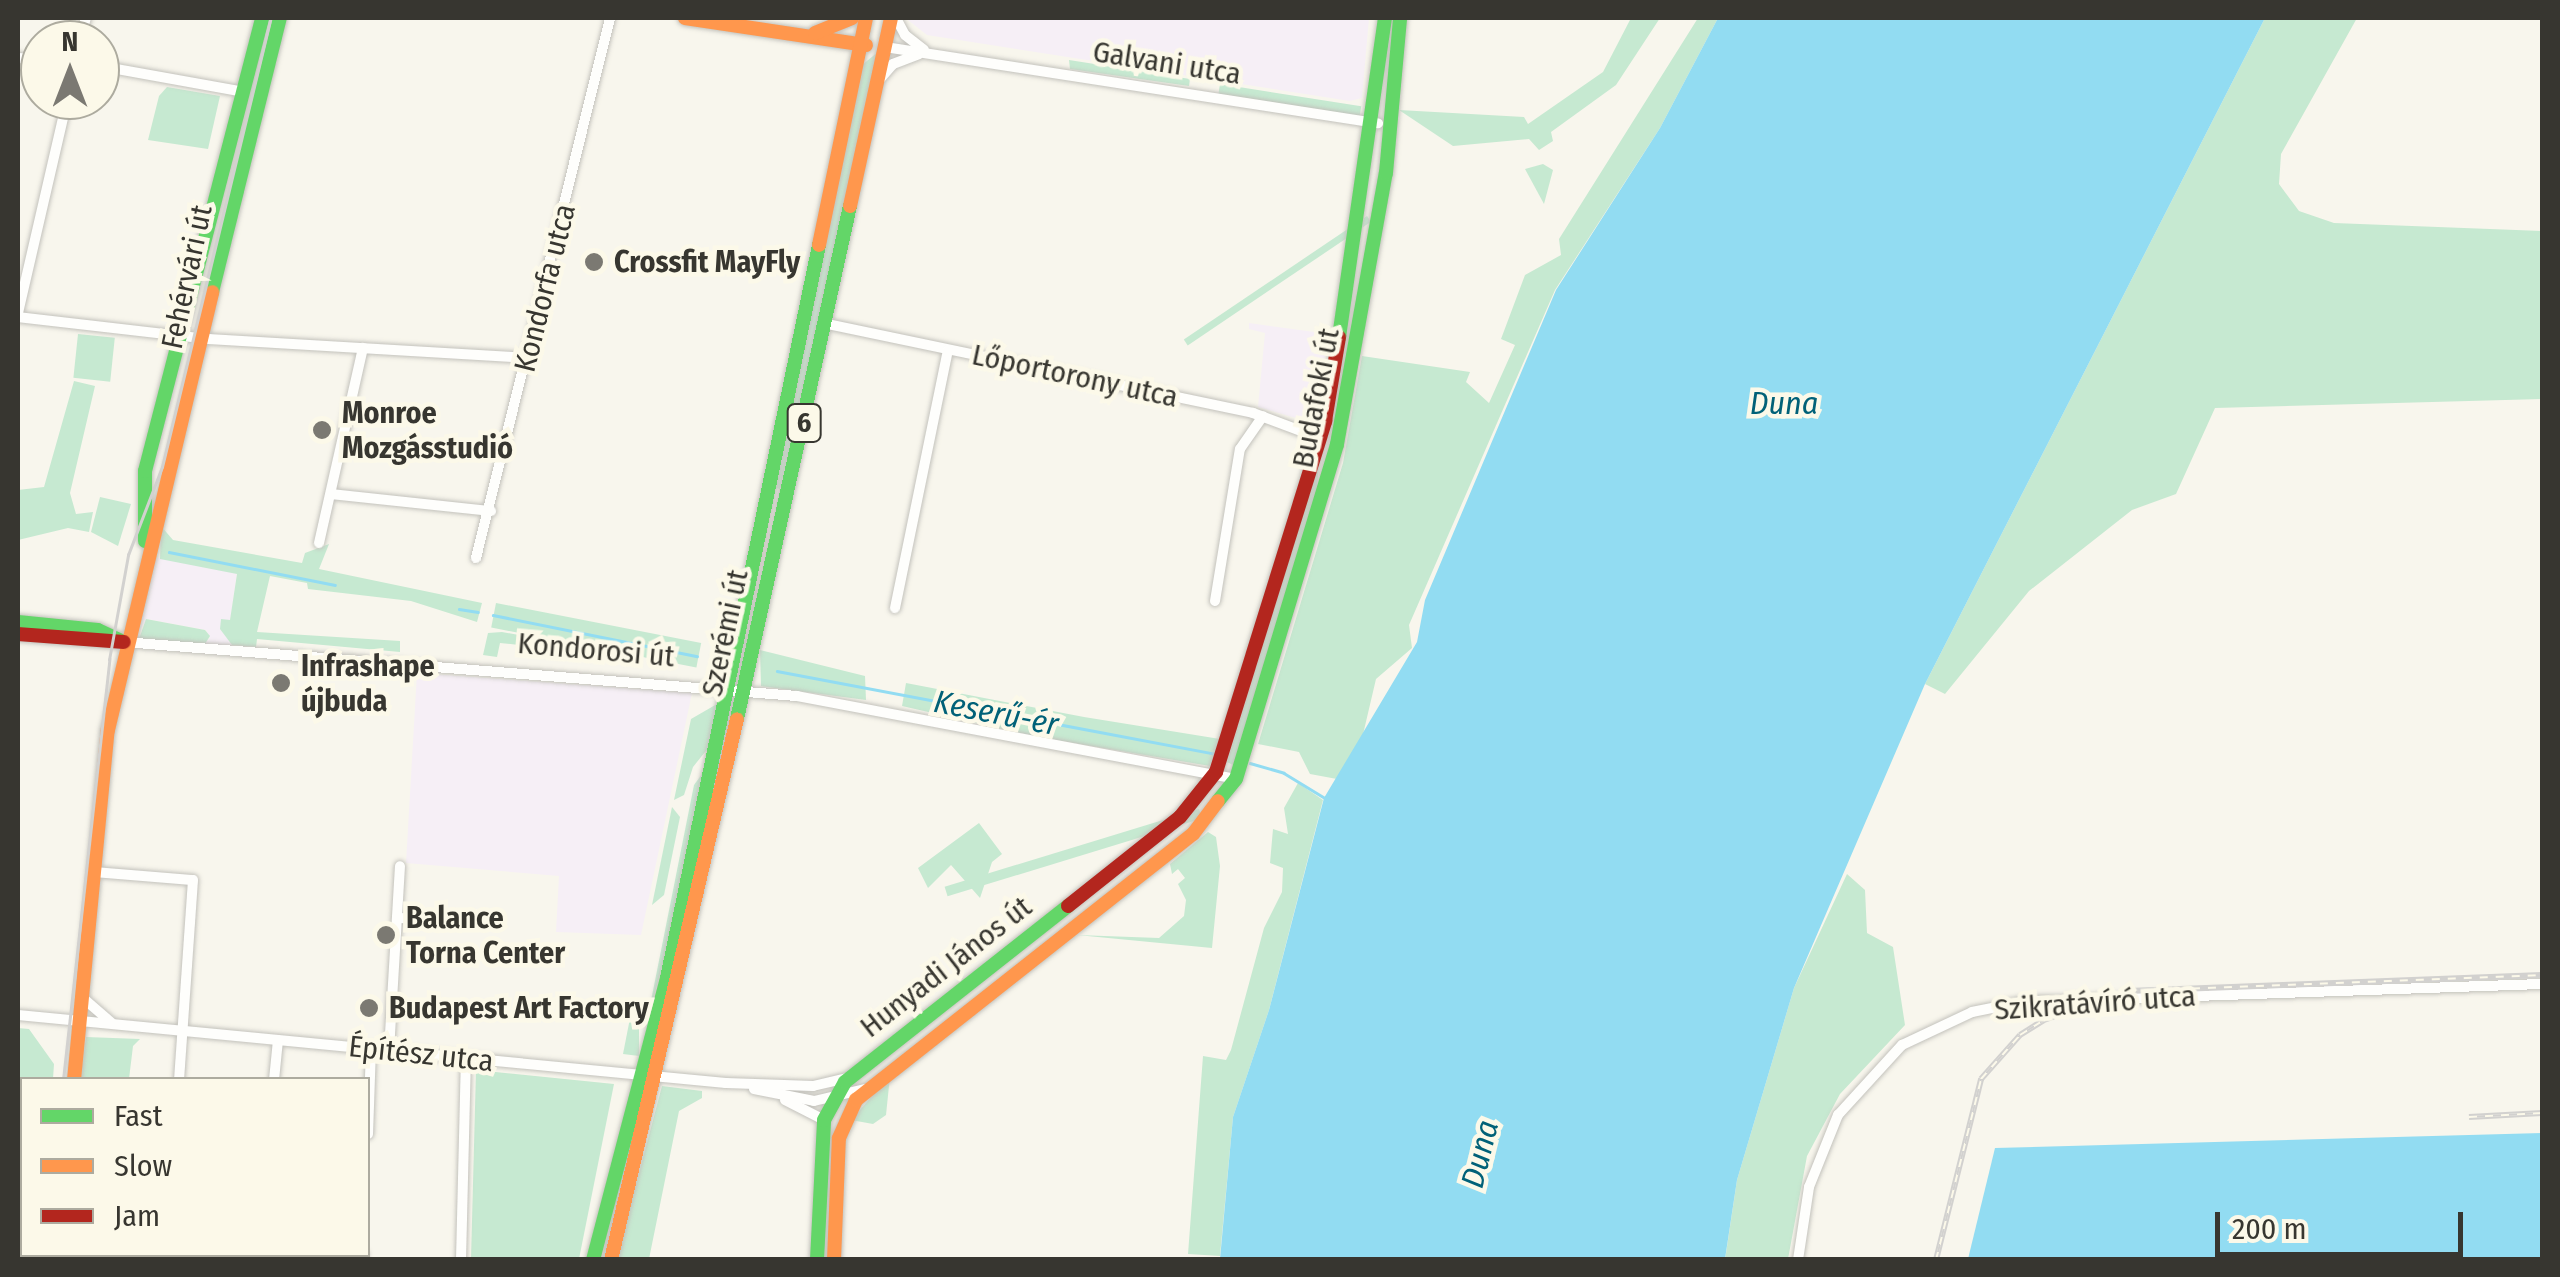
<!DOCTYPE html>
<meta charset="utf-8">
<style>
body{margin:0}
#map{position:relative;width:2560px;height:1277px;overflow:hidden;background:#f8f6ed;font-family:"Fira Sans Condensed",sans-serif}
div>[style]{position:absolute}
[style*='--x']{left:calc(var(--x)*1px);top:calc(var(--y)*1px);width:calc(var(--w)*1px);rotate:calc(var(--a)*1deg)}
.commercial>*{inset:0;background:#f6eff6}
.green>*{inset:0;background:#c6e9d1;transform-origin:0 0}
.water>*{inset:0;background:#92dcf2}
.stream>*{height:2.5px;margin:-1.25px;padding:0 1.25px;transform-origin:1.25px;border-radius:1.25px;background:#92dcf2}
.roads{filter:drop-shadow(0 0 2px #c3c2bc) drop-shadow(0 0 2px #c3c2bc)}
.street>*{height:10px;margin:-5px;padding:0 5px;transform-origin:5px;border-radius:5px;background:#fefefc}
.fast>*{height:14px;margin:-7px;padding:0 7px;transform-origin:7px;border-radius:7px;background:#63d668}
.slow>*{height:14px;margin:-7px;padding:0 7px;transform-origin:7px;border-radius:7px;background:#ff974d}
.jam>*{height:14px;margin:-7px;padding:0 7px;transform-origin:7px;border-radius:7px;background:#b3261e}
.tram>*{height:2.5px;margin:-1.25px;padding:0 1.25px;transform-origin:1.25px;border-radius:1.25px;background:#d2d1cf}
.rail>*{height:6px;margin-top:-3px;transform-origin:0;background:repeating-linear-gradient(90deg,#fcf9e9 0 8px,#d2d1cf 0 16px);box-sizing:border-box;border-block:2px solid #d2d1cf}
.dots>*{width:28px;height:28px;translate:-50% -50%;box-sizing:border-box;border:5px solid #fcf9e9;border-radius:50%}
span{translate:-50% -50%;white-space:nowrap;text-align:center;line-height:1.15;-webkit-text-stroke:9px #fcf9e9;paint-order:stroke}
.shield-label span{padding:2px 8px;background:#fcf9e9;border:2px solid;border-radius:8px;-webkit-text-stroke-width:0}
.shield-label{font-size:28px;color:#373630;font-weight:700}
.street-label{font-size:30px;color:#373630}
.poi-label{font-size:30px;color:#373630;font-weight:700}
.left{translate:0 -50%;text-align:left}
.water-label{font-size:32px;color:#016178;font-style:italic}
.frame{position:absolute;inset:0;border:20px solid #373630;pointer-events:none}
.legend{position:absolute;left:20px;top:1077px;width:350px;height:180px;box-sizing:border-box;background:#fcf9e9;border:2px solid #adab9f;margin:0;padding:12px 18px;list-style:none;font-size:30px;color:#373630}
.legend li{display:flex;align-items:center;gap:20px;height:50px}
.legend b{width:50px;border:2px solid #adab9f}
.north{position:absolute;left:20px;top:20px;width:100px;height:100px;box-sizing:border-box;background:#fcf9e9;border:2px solid #adab9f;border-radius:50%;rotate:0deg;font-size:28px;font-weight:700;line-height:40px;text-align:center;color:#373630}
.north::after{content:'';display:block;margin:auto;width:35px;height:45px;background:#7b7972;clip-path:polygon(50% 0,100% 100%,50% 72%,0 100%)}
.scale{position:absolute;left:2215px;top:1212px;width:248px;height:45px;box-sizing:border-box;border:5px solid #373630;border-top:0;padding-left:12px;font-size:30px;line-height:35px;white-space:nowrap;color:#373630;-webkit-text-stroke:8px #fcf9e9;paint-order:stroke}
</style>
<div id="map">
<div class="commercial">
<div style="clip-path:polygon(1369px 18px,1362px 98px,1350px 101px,927px 35px,908px 20px)"></div>
<div style="clip-path:polygon(1249px 323px,1329px 334px,1313px 423px,1258px 407px,1265px 333px,1249px 329px)"></div>
<div style="clip-path:polygon(154px 557px,237px 573px,230px 621px,220px 629px,235px 645px,202px 645px,210px 638px,206px 630px,147px 619px,134px 639px)"></div>
<div style="clip-path:polygon(417px 673px,692px 693px,641px 935px,556px 932px,559px 876px,406px 863px)"></div>
</div>
<div class="green">
<div style="clip-path:polygon(1631px 18px,1660px 18px,1616px 85px,1551px 132px,1553px 141px,1539px 150px,1529px 139px,1453px 146px,1399px 110px,1524px 117px,1528px 124px,1603px 72px)"></div>
<div style="clip-path:polygon(1698px 18px,1718px 18px,1660px 128px,1555px 290px,1409px 625px,1412px 648px,1376px 679px,1361px 743px,1337px 779px,1310px 774px,1299px 752px,1258px 744px,1343px 463px,1362px 356px,1470px 372px,1466px 382px,1489px 403px,1515px 345px,1501px 339px,1525px 275px,1561px 255px,1559px 239px)"></div>
<div style="clip-path:polygon(2265px 18px,2357px 18px,2281px 154px,2279px 184px,2299px 211px,2334px 223px,2542px 231px,2542px 399px,2215px 408px,2176px 494px,2132px 510px,2029px 591px,1945px 694px,1925px 684px)"></div>
<div style="clip-path:polygon(878px 52px,780px 489px,776px 488px,862px 65px)"></div>
<div style="clip-path:polygon(1069px 60px,1190px 79px,1189px 86px,1070px 69px)"></div>
<div style="left:1220px;top:84px;width:143px;height:10px;rotate:9deg"></div>
<div style="clip-path:polygon(167px 87px,220px 96px,208px 149px,148px 140px,159px 96px)"></div>
<div style="clip-path:polygon(1543px 164px,1553px 170px,1544px 204px,1525px 169px)"></div>
<div style="left:1367px;top:216px;width:7px;height:221px;rotate:56deg"></div>
<div style="left:78px;top:334px;width:37px;height:44px;rotate:6deg"></div>
<div style="clip-path:polygon(74px 381px,95px 386px,70px 493px,76px 514px,93px 512px,89px 532px,68px 528px,18px 540px,18px 490px,44px 487px)"></div>
<div style="clip-path:polygon(1319px 462px,1317px 488px,1233px 765px,1227px 762px)"></div>
<div style="clip-path:polygon(100px 497px,131px 504px,118px 546px,91px 532px)"></div>
<div style="clip-path:polygon(161px 526px,173px 540px,302px 563px,305px 553px,329px 544px,319px 569px,482px 603px,477px 622px,411px 601px,308px 589px,307px 583px,270px 576px,257px 632px,400px 641px,400px 652px,257px 639px,256px 647px,232px 645px,220px 629px,221px 619px,230px 620px,237px 574px,160px 559px)"></div>
<div style="left:496px;top:603px;width:209px;height:25px;rotate:11deg"></div>
<div style="clip-path:polygon(146px 619px,205px 630px,210px 636px,205px 644px,139px 639px)"></div>
<div style="clip-path:polygon(502px 632px,584px 647px,583px 652px,500px 643px,497px 657px,483px 655px,488px 633px)"></div>
<div style="clip-path:polygon(760px 650px,865px 676px,866px 700px,761px 686px)"></div>
<div style="clip-path:polygon(906px 683px,1084px 717px,1220px 739px,1210px 766px,1038px 737px,902px 706px)"></div>
<div style="clip-path:polygon(717px 704px,709px 747px,693px 767px,684px 795px,674px 800px,691px 719px)"></div>
<div style="clip-path:polygon(702px 774px,663px 963px,646px 1026px,694px 785px)"></div>
<div style="clip-path:polygon(1298px 783px,1323px 800px,1269px 1010px,1233px 1117px,1220px 1256px,1188px 1254px,1203px 1056px,1226px 1060px,1231px 1050px,1264px 928px,1282px 892px,1283px 868px,1270px 863px,1273px 829px,1288px 834px,1284px 808px)"></div>
<div style="clip-path:polygon(672px 807px,680px 817px,664px 895px,652px 905px)"></div>
<div style="left:1199px;top:809px;width:10px;height:266px;rotate:73deg"></div>
<div style="clip-path:polygon(979px 823px,1002px 854px,992px 862px,980px 898px,951px 865px,928px 888px,918px 868px)"></div>
<div style="clip-path:polygon(1208px 832px,1216px 837px,1220px 866px,1212px 948px,1077px 935px,1159px 938px,1184px 916px,1186px 900px,1178px 884px,1185px 878px,1178px 869px,1172px 874px,1170px 864px)"></div>
<div style="clip-path:polygon(1847px 874px,1865px 890px,1867px 933px,1893px 947px,1905px 1025px,1840px 1094px,1807px 1156px,1788px 1259px,1725px 1260px,1737px 1180px,1794px 988px)"></div>
<div style="clip-path:polygon(634px 998px,639px 1008px,639px 1056px,623px 1054px)"></div>
<div style="clip-path:polygon(18px 1028px,29px 1029px,54px 1064px,53px 1079px,22px 1080px,22px 1165px)"></div>
<div style="clip-path:polygon(86px 1037px,140px 1039px,133px 1046px,129px 1079px,80px 1080px)"></div>
<div style="clip-path:polygon(476px 1070px,614px 1084px,579px 1259px,471px 1259px)"></div>
<div style="clip-path:polygon(890px 1076px,886px 1115px,873px 1124px,851px 1120px)"></div>
<div style="clip-path:polygon(662px 1086px,702px 1091px,702px 1098px,679px 1111px,649px 1259px,616px 1260px)"></div>
</div>
<div class="water">
<div style="clip-path:polygon(1718px 18px,2265px 18px,1925px 684px,1794px 988px,1737px 1180px,1725px 1259px,1220px 1259px,1233px 1117px,1269px 1010px,1324px 798px,1417px 642px,1425px 600px,1556px 290px,1660px 128px)"></div>
<div style="clip-path:polygon(2542px 1133px,2542px 1259px,1968px 1259px,1995px 1148px)"></div>
</div>
<div class="stream">
<div style="--x:169;--y:552;--w:169;--a:11.2"></div>
<div style="--x:459;--y:609;--w:19;--a:9"></div>
<div style="--x:493;--y:615;--w:208;--a:11.4"></div>
<div style="--x:777;--y:671;--w:446;--a:10.7"></div>
<div style="--x:1250;--y:763;--w:35;--a:16"></div>
<div style="--x:1284;--y:773;--w:48;--a:31.4"></div>
</div>
<div class="roads">
<div class="street">
<div style="--x:896;--y:18;--w:19;--a:62"></div>
<div style="--x:905;--y:35;--w:24;--a:38"></div>
<div style="--x:80;--y:40;--w:23;--a:-75"></div>
<div style="--x:885;--y:47;--w:499;--a:8.8"></div>
<div style="--x:18;--y:58;--w:22;--a:3"></div>
<div style="--x:100;--y:66;--w:146;--a:10.2"></div>
<div style="--x:880;--y:79;--w:20;--a:-49"></div>
<div style="--x:893;--y:64;--w:28;--a:-21"></div>
<div style="--x:18;--y:313;--w:219;--a:-77"></div>
<div style="--x:18;--y:317;--w:192;--a:6.6"></div>
<div style="--x:209;--y:339;--w:320;--a:3.4"></div>
<div style="--x:827;--y:324;--w:435;--a:11.8"></div>
<div style="--x:1253;--y:413;--w:72;--a:20.5"></div>
<div style="--x:331;--y:494;--w:161;--a:6.1"></div>
<div style="--x:319;--y:543;--w:200;--a:-77.3"></div>
<div style="--x:476;--y:558;--w:556;--a:-76.06"></div>
<div style="--x:1215;--y:601;--w:154;--a:-80.7"></div>
<div style="--x:1240;--y:449;--w:40;--a:-55.1"></div>
<div style="--x:895;--y:608;--w:263;--a:-78.4"></div>
<div style="--x:124;--y:642;--w:675;--a:4.59"></div>
<div style="--x:797;--y:696;--w:447;--a:10.7"></div>
<div style="--x:93;--y:872;--w:100;--a:4.6"></div>
<div style="--x:193;--y:880;--w:200;--a:94"></div>
<div style="--x:397;--y:918;--w:34;--a:2"></div>
<div style="--x:83;--y:998;--w:37;--a:41"></div>
<div style="--x:18;--y:1015;--w:711;--a:5.49"></div>
<div style="--x:726;--y:1083;--w:87;--a:2"></div>
<div style="--x:813;--y:1086;--w:39;--a:-13"></div>
<div style="--x:389;--y:1051;--w:185;--a:-86.6"></div>
<div style="--x:274;--y:1080;--w:40;--a:-84.3"></div>
<div style="--x:754;--y:1089;--w:61;--a:11.3"></div>
<div style="--x:814;--y:1101;--w:52;--a:-13.2"></div>
<div style="--x:785;--y:1100;--w:44;--a:27.1"></div>
<div style="--x:368;--y:1134;--w:85;--a:-88"></div>
<div style="--x:159;--y:1260;--w:6;--a:-81"></div>
<div style="--x:256;--y:1260;--w:6;--a:-90"></div>
<div style="--x:362;--y:1260;--w:6;--a:-81"></div>
<div style="--x:461;--y:1260;--w:202;--a:-88.6"></div>
<div style="--x:1798;--y:1260;--w:74;--a:-81.4"></div>
<div style="--x:1809;--y:1187;--w:78;--a:-68.1"></div>
<div style="--x:1838;--y:1115;--w:95;--a:-47.6"></div>
<div style="--x:1902;--y:1045;--w:77;--a:-25.2"></div>
<div style="--x:1972;--y:1012;--w:50;--a:-11.5"></div>
<div style="--x:2021;--y:1002;--w:521;--a:-1.98"></div>
</div>
<div class="fast">
<div style="--x:212;--y:292;--w:282;--a:-76.1"></div>
<div style="--x:1339;--y:337;--w:322;--a:-81.8"></div>
<div style="--x:145;--y:541;--w:70;--a:-90"></div>
<div style="--x:145;--y:471;--w:468;--a:-75.5"></div>
<div style="--x:18;--y:622;--w:80;--a:5.7"></div>
<div style="--x:98;--y:630;--w:29;--a:25"></div>
<div style="--x:737;--y:719;--w:525;--a:-77.58"></div>
<div style="--x:1218;--y:801;--w:28;--a:-51"></div>
<div style="--x:1236;--y:779;--w:350;--a:-73.2"></div>
<div style="--x:1337;--y:444;--w:275;--a:-79.8"></div>
<div style="--x:1386;--y:173;--w:156;--a:-84.8"></div>
<div style="--x:593;--y:1260;--w:292;--a:-75.3"></div>
<div style="--x:667;--y:978;--w:749;--a:-78.28"></div>
<div style="--x:817;--y:1260;--w:140;--a:-87.1"></div>
<div style="--x:824;--y:1120;--w:43;--a:-61.1"></div>
<div style="--x:845;--y:1082;--w:284;--a:-38.3"></div>
</div>
<div class="slow">
<div style="--x:685;--y:18;--w:183;--a:8.5"></div>
<div style="--x:815;--y:33;--w:40;--a:-22"></div>
<div style="--x:850;--y:206;--w:192;--a:-77.7"></div>
<div style="--x:819;--y:245;--w:232;--a:-78.3"></div>
<div style="--x:74;--y:1080;--w:352;--a:-84.5"></div>
<div style="--x:108;--y:730;--w:450;--a:-76.6"></div>
<div style="--x:611;--y:1260;--w:555;--a:-76.89"></div>
<div style="--x:834;--y:1260;--w:122;--a:-87.7"></div>
<div style="--x:839;--y:1138;--w:42;--a:-65.9"></div>
<div style="--x:856;--y:1100;--w:429;--a:-38.3"></div>
<div style="--x:1193;--y:834;--w:41;--a:-52.9"></div>
</div>
<div class="jam">
<div style="--x:18;--y:634;--w:106;--a:4.3"></div>
<div style="--x:1068;--y:906;--w:143;--a:-38.5"></div>
<div style="--x:1180;--y:817;--w:58;--a:-51.3"></div>
<div style="--x:1216;--y:772;--w:368;--a:-72.7"></div>
<div style="--x:1325;--y:421;--w:85;--a:-80.5"></div>
<div style="--x:53;--y:1254;--w:6;--a:90"></div>
</div>
</div>
<div class="tram">
<div style="--x:63;--y:1080;--w:423;--a:-83.7"></div>
<div style="--x:109;--y:660;--w:107;--a:-79.7"></div>
<div style="--x:128;--y:555;--w:94;--a:-68.9"></div>
<div style="--x:162;--y:467;--w:462;--a:-76.4"></div>
<div style="--x:39;--y:1260;--w:6;--a:-81"></div>
</div>
<div class="rail">
<div style="--x:2469;--y:1117;--w:73;--a:-3.1"></div>
<div style="--x:1936;--y:1260;--w:187;--a:-76"></div>
<div style="--x:1981;--y:1079;--w:59;--a:-48.4"></div>
<div style="--x:2020;--y:1035;--w:28;--a:-32"></div>
<div style="--x:2044;--y:1020;--w:89;--a:-19"></div>
<div style="--x:2128;--y:991;--w:414;--a:-2.2"></div>
</div>
<div class="dots">
<div style="left:594px;top:262px;background:#7b7972"></div>
<div style="left:322px;top:430px;background:#7b7972"></div>
<div style="left:281px;top:683px;background:#7b7972"></div>
<div style="left:386px;top:935px;background:#7b7972"></div>
<div style="left:369px;top:1008px;background:#7b7972"></div>
</div>
<div class="shield-label">
<span style="left:804px;top:423px">6</span>
</div>
<div class="street-label">
<span style="left:1167px;top:63px;rotate:9deg">Galvani utca</span>
<span style="left:187px;top:277px;rotate:-78deg">Fehérvári út</span>
<span style="left:545px;top:288px;rotate:-76deg">Kondorfa utca</span>
<span style="left:1075px;top:376px;rotate:12deg">Lőportorony utca</span>
<span style="left:1316px;top:398px;rotate:-79deg">Budafoki út</span>
<span style="left:725px;top:633px;rotate:-78deg">Szerémi út</span>
<span style="left:596px;top:650px;rotate:5deg">Kondorosi út</span>
<span style="left:946px;top:967px;rotate:-38deg">Hunyadi János út</span>
<span style="left:2095px;top:1003px;rotate:-4deg">Szikratávíró utca</span>
<span style="left:421px;top:1054px;rotate:6deg">Építész utca</span>
</div>
<div class="poi-label">
<span class="left" style="left:614px;top:262px">Crossfit MayFly</span>
<span class="left" style="left:342px;top:430px">Monroe<br>Mozgásstudió</span>
<span class="left" style="left:301px;top:683px">Infrashape<br>újbuda</span>
<span class="left" style="left:406px;top:935px">Balance<br>Torna Center</span>
<span class="left" style="left:389px;top:1008px">Budapest Art Factory</span>
</div>
<div class="water-label">
<span style="left:1784px;top:403px">Duna</span>
<span style="left:996px;top:713px;rotate:11deg">Keserű-ér</span>
<span style="left:1480px;top:1154px;rotate:-76deg">Duna</span>
</div>
<div class="frame"></div>
<ul class="legend">
<li><b style="height:12px;background:#63d668"></b>Fast</li>
<li><b style="height:12px;background:#ff974d"></b>Slow</li>
<li><b style="height:12px;background:#b3261e"></b>Jam</li>
</ul>
<div class="north">N</div>
<div class="scale">200 m</div>
</div>
